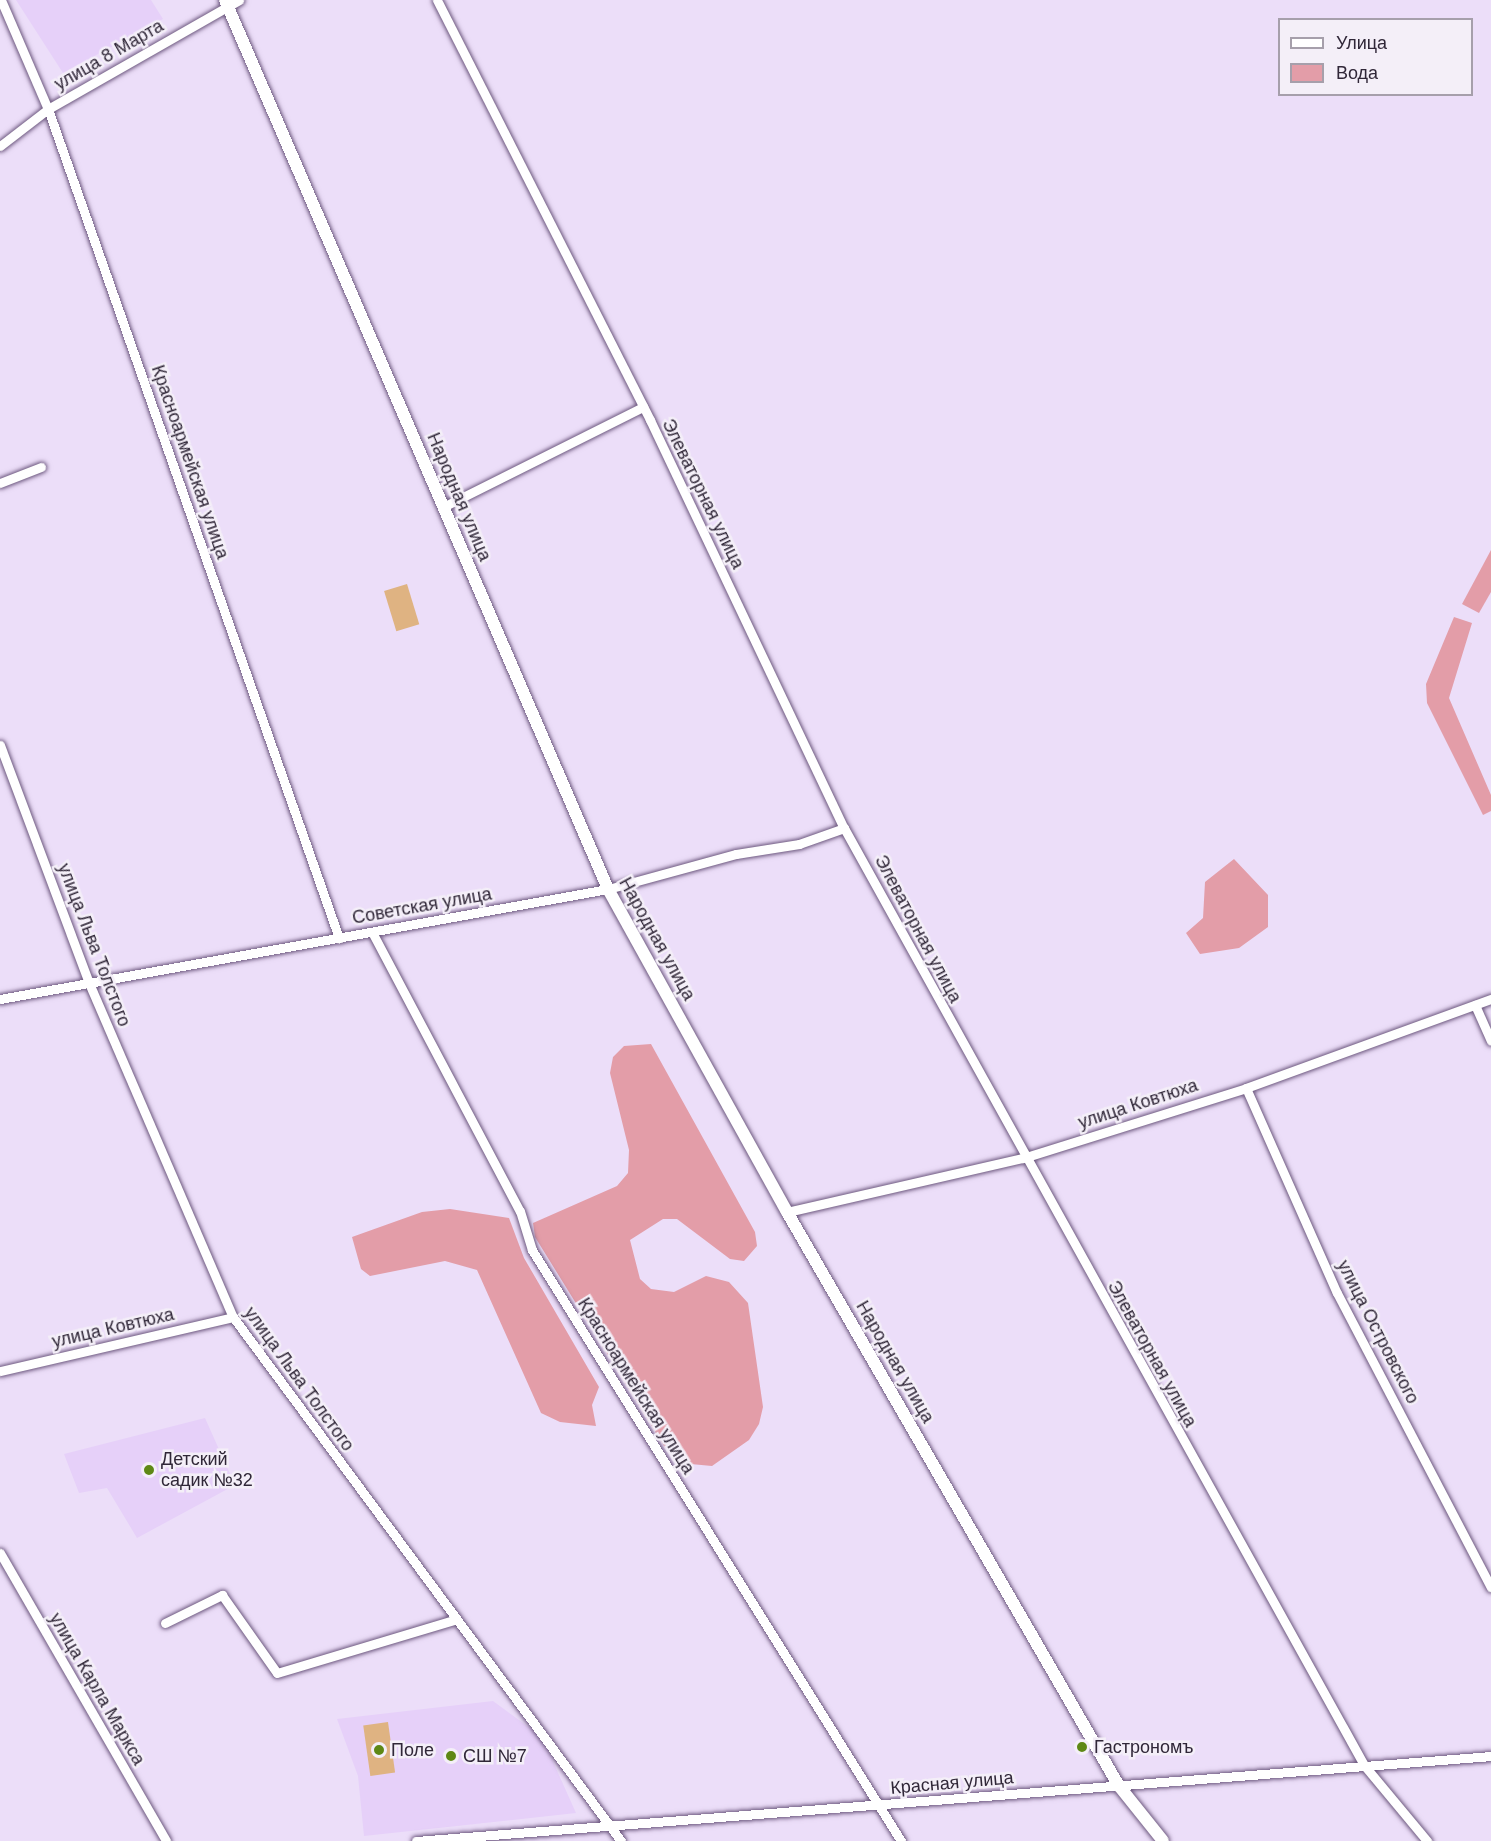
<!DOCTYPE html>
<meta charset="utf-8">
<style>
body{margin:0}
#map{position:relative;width:1491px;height:1841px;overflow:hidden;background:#ecdef9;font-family:Arial,sans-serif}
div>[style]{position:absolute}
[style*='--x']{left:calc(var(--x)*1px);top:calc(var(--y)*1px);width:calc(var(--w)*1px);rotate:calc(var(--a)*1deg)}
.built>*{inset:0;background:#e6d0f9}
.green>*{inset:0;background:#dfb382;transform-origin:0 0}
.water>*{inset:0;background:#e39da8}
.roads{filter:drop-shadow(0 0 2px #6d587f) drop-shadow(0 0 2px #6d587f)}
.minor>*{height:9px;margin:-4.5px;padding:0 4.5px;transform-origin:4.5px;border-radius:4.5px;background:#fff}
.major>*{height:12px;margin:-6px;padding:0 6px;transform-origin:6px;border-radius:6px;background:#fff}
.dots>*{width:16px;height:16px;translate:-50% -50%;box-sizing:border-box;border:3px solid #f4eff8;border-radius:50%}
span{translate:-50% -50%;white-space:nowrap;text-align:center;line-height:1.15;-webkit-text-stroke:5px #f4eff8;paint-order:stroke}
.street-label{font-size:18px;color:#302738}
.poi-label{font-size:18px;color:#302738}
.left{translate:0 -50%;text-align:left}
.legend{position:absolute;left:1278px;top:18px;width:195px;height:78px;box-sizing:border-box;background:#f4eff8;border:2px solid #a69fab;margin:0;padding:8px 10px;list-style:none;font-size:18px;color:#302738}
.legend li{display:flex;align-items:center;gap:12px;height:30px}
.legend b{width:30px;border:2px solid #a69fab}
</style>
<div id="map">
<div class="built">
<div style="clip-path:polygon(16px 0,151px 0,163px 19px,63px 73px)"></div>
<div style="clip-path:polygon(205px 1418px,235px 1485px,137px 1538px,107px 1488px,79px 1493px,64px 1454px)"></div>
<div style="clip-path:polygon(493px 1701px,542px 1737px,576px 1813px,364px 1836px,358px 1776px,337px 1719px)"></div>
</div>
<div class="green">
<div style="left:407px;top:584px;width:42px;height:24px;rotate:73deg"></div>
<div style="left:388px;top:1722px;width:51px;height:25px;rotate:82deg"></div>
</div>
<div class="water">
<div style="clip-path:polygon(1491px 550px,1491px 592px,1479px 613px,1462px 604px)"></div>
<div style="clip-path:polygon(1454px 617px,1472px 623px,1449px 698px,1491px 795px,1491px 811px,1483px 815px,1427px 703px,1426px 684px)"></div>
<div style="clip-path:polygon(1234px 859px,1268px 895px,1268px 927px,1239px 948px,1200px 954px,1186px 933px,1203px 918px,1205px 882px)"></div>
<div style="clip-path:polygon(651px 1044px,755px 1232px,757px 1246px,744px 1261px,730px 1259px,677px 1219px,663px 1219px,630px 1240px,640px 1279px,651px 1289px,674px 1292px,706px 1276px,729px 1282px,748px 1303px,763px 1407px,759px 1424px,749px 1440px,712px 1466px,680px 1463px,664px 1446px,535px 1237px,533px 1223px,617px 1186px,628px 1173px,629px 1150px,610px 1073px,613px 1057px,624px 1046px)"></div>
<div style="clip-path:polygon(450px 1209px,509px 1218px,524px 1258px,599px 1387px,592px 1405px,596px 1426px,560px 1422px,541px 1413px,477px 1270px,445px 1261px,370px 1276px,361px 1269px,352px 1237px,422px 1212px)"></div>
</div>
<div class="roads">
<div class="minor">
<div style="--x:1;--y:0;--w:119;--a:66.7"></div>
<div style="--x:48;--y:109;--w:879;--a:70.66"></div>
<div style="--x:437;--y:0;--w:471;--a:63.1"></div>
<div style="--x:650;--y:420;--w:452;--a:64.6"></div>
<div style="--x:844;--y:828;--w:1072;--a:60.97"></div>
<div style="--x:1364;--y:1765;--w:99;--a:50.3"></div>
<div style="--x:0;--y:146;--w:61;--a:-37.6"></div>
<div style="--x:48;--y:109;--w:220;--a:-29.7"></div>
<div style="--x:0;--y:483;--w:44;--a:-21.3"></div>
<div style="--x:443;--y:507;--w:224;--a:-26.6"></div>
<div style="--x:0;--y:745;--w:254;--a:69.5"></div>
<div style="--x:89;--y:983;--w:364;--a:66.7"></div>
<div style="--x:233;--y:1317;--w:652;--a:53.48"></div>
<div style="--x:372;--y:932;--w:316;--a:62.1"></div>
<div style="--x:520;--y:1211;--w:41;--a:72.9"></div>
<div style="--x:532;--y:1250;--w:697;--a:58.02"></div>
<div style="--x:0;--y:999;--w:618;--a:-10.26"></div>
<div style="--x:608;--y:889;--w:133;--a:-15.3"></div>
<div style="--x:736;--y:854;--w:64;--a:-9"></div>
<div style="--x:799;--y:844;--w:48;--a:-19.6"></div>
<div style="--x:1475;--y:1005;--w:39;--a:66"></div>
<div style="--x:1246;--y:1088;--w:224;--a:66.1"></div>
<div style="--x:1337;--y:1293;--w:332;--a:62.4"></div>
<div style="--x:787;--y:1212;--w:242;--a:-12.9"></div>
<div style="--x:1023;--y:1158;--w:234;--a:-17.4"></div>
<div style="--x:1246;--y:1088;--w:261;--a:-20"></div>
<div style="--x:0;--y:1371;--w:239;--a:-13"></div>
<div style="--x:0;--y:1553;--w:332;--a:60"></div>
<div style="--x:165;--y:1623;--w:64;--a:-26.2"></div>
<div style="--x:222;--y:1595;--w:95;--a:54.8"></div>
<div style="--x:277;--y:1673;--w:185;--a:-16.7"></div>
<div style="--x:416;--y:1841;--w:1078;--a:-4.52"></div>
</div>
<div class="major">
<div style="--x:225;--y:0;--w:968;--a:66.69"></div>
<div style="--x:608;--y:889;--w:369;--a:61"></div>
<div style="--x:787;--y:1212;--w:663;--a:59.96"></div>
<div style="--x:1119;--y:1786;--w:70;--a:51.3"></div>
</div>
</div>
<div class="dots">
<div style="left:149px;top:1470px;background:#5e8815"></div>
<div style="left:1082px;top:1747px;background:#5e8815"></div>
<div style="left:379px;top:1750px;background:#5e8815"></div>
<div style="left:451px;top:1756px;background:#5e8815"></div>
</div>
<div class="street-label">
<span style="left:109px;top:55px;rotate:-30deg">улица 8 Марта</span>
<span style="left:190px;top:462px;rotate:71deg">Красноармейская улица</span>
<span style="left:703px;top:494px;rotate:64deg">Элеваторная улица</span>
<span style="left:459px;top:497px;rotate:67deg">Народная улица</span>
<span style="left:422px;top:906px;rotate:-10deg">Советская улица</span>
<span style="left:918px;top:929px;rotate:62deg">Элеваторная улица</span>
<span style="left:657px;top:939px;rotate:61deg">Народная улица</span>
<span style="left:94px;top:945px;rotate:69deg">улица Льва Толстого</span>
<span style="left:1138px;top:1104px;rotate:-18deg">улица Ковтюха</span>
<span style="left:113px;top:1328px;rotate:-13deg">улица Ковтюха</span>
<span style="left:1378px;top:1332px;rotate:63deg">улица Островского</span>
<span style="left:1152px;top:1354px;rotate:61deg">Элеваторная улица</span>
<span style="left:895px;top:1362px;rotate:60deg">Народная улица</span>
<span style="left:299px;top:1379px;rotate:54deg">улица Льва Толстого</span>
<span style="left:636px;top:1386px;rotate:58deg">Красноармейская улица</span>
<span style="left:97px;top:1689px;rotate:60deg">улица Карла Маркса</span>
<span style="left:952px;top:1783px;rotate:-5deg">Красная улица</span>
</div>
<div class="poi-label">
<span class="left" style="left:161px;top:1470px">Детский<br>садик №32</span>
<span class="left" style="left:1094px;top:1747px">Гастрономъ</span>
<span class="left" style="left:391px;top:1750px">Поле</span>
<span class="left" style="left:463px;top:1756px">СШ №7</span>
</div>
<ul class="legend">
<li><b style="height:8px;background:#fff"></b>Улица</li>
<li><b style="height:16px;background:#e39da8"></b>Вода</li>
</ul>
</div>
